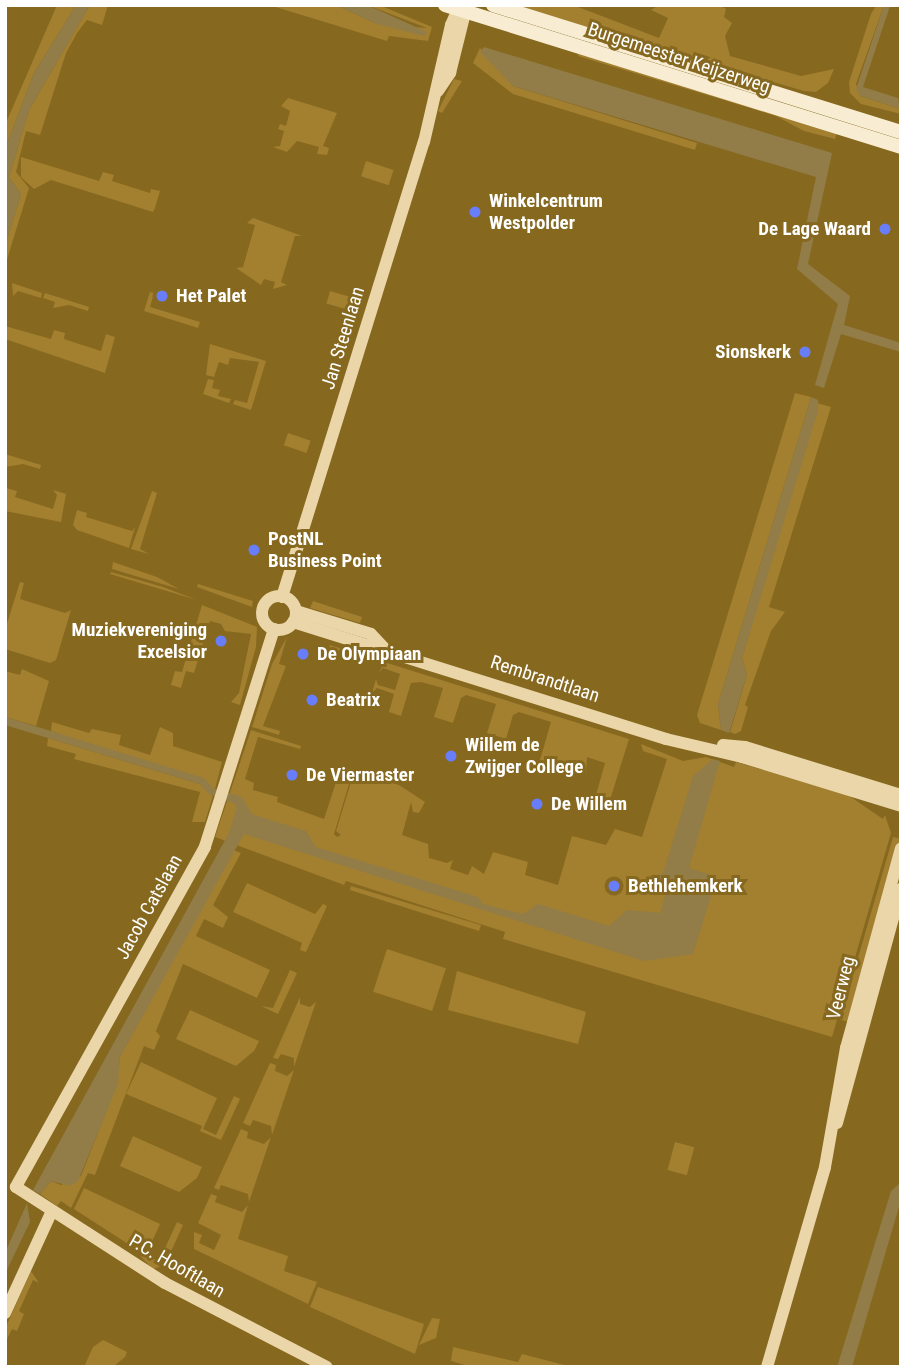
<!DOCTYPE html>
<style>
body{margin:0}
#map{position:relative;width:906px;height:1372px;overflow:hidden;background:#86681f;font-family:"Roboto Condensed",sans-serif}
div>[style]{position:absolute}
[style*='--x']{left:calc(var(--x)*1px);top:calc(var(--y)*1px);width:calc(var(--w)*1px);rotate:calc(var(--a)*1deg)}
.green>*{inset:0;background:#a37f30;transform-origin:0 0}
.water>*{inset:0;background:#927d48}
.tertiary>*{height:12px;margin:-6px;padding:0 6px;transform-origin:6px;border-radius:6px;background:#ead6a8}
.tertiary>.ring{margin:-6px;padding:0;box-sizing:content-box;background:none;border:12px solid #ead6a8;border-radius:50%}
.secondary>*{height:14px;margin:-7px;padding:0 7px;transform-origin:7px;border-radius:7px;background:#f8edd3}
.dots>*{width:19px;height:19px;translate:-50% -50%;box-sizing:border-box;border:4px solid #86681f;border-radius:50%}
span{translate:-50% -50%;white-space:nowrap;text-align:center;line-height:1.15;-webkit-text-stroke:6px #86681f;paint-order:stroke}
.street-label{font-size:19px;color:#fff}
.poi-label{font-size:19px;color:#fff;font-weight:700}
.left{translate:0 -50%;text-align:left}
.right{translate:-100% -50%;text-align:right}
.frame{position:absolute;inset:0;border:7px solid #fff;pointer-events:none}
</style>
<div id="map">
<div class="green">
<div style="clip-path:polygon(57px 5px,76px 5px,34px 73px,5px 149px,5px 125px)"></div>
<div style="clip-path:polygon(90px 5px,108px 5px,102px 25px,87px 20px,77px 33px,66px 53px,40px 135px,26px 131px,16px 172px,29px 188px,5px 266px,5px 246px,21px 194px,9px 177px,29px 110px)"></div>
<div style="clip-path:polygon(269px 5px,336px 5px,377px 24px,427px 28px,367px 5px,379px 5px,432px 27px,428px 41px,389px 36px,387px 41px)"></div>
<div style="clip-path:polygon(512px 5px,573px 5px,659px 38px,668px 18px,651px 10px,659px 5px,719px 5px,726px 9px,724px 17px,732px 23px,725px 36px,730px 56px,801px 76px,834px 69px,828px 83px,816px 92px,804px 91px)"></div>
<div style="clip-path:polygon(884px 5px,856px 84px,860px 96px,901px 109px,901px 114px,861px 104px,850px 93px,849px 82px,871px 14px,876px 6px)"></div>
<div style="clip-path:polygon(480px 48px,513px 86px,697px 143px,695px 150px,513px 94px,473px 63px)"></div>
<div style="clip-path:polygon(579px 52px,837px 132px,835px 139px,804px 131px,776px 116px,578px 56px)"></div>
<div style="clip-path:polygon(454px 79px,462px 81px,442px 113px,438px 111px)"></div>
<div style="clip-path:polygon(288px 98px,337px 113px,323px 146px,329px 148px,327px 155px,317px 154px,319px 147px,297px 141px,287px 152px,273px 147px,280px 146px,284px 131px,278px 129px,280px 124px,286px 126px,290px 111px,281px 106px)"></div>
<div style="clip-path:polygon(21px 157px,99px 181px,103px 172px,114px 175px,112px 181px,150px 193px,151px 189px,160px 191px,155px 208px,153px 212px,51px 180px,34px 189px,21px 177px)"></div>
<div style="left:366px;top:161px;width:29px;height:16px;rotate:18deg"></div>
<div style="clip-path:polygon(253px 218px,302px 236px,295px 236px,281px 282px,287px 285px,273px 289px,275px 282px,264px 279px,261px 285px,236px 268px,243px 267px,255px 225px,247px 223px)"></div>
<div style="clip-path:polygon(12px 283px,42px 293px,41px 298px,18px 291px,13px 296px)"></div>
<div style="left:330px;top:291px;width:26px;height:13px;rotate:16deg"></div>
<div style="clip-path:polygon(150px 292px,154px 293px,150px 307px,200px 322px,198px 328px,144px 311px)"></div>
<div style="clip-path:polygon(45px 293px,89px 307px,88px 311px,69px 305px,53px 308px,55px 302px,43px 298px)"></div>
<div style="clip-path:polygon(5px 326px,51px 339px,54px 330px,65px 333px,64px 339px,101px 351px,106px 334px,115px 337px,105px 373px,5px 339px)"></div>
<div style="clip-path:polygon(210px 344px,266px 361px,251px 410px,233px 404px,235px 400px,247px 403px,259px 362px,230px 358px,228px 365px,219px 362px,214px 377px,206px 375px)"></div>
<div style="clip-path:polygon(208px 379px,214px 380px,212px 388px,220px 390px,218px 396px,231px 399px,229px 403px,203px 394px)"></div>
<div style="clip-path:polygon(795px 393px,811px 397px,718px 704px,721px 730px,700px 723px,697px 715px)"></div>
<div style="clip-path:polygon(817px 403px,831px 407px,769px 607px,785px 612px,771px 631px,745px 705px,748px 707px,741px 731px,735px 734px,730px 732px,747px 675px,742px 658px)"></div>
<div style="left:288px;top:433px;width:24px;height:13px;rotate:19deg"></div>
<div style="clip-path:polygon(5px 454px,41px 465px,40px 469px,23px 464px,5px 467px)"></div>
<div style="clip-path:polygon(6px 488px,17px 491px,15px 497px,53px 509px,57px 495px,53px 490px,66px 494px,61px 522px,5px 511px)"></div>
<div style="clip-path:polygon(152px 491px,157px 493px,140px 549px,149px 554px,131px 549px)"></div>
<div style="clip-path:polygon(77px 510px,87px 513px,86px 517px,132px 531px,135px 527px,129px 548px,77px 530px,73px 525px)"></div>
<div style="clip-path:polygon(113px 562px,157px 577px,179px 589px,112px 569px)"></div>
<div style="clip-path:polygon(111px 572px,163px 587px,197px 600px,110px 574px)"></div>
<div style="clip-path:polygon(20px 582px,24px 583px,20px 599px,65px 613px,71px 610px,56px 660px,50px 663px,5px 649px,5px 630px)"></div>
<div style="clip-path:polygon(198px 584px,253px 601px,252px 607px,197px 587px)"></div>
<div style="clip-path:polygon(313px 601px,362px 617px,360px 623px,310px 608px)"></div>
<div style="clip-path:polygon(202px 605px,257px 627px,256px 647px,240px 705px,231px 702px,239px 693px,251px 634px,225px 631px,221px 624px,210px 621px,194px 673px,186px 671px,181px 688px,171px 685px,175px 671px,182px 672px)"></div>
<div style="clip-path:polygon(287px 637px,279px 664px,286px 666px,263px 726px,280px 731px,279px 735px,252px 727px,272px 664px)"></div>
<div style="clip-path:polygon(330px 645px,372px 658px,371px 663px,329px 649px)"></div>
<div style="clip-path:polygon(384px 662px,629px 739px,610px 800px,596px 795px,605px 763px,587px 757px,586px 773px,540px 760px,551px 722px,519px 712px,513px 715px,506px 739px,487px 733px,496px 704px,466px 695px,461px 698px,453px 723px,434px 717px,443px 688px,421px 682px,411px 683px,401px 716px,389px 712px,394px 694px,377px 688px,372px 693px,376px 679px,378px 685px,395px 690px,400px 674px,383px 668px,379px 673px)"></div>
<div style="clip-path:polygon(22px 669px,49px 681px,36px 726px,5px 717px,5px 671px,20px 675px)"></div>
<div style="clip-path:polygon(52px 722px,89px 733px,92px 729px,121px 735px,119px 745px,150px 755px,160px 727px,173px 733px,173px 746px,222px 762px,215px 789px,51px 731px)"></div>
<div style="clip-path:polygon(251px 730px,301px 746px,300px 749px,258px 737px,245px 779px,254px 783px,253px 790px,278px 797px,277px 802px,324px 819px,340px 770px,352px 774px,334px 834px,337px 837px,341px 835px,336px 831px,351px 782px,362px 774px,399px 785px,425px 802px,419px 813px,413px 812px,411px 802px,402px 835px,428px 844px,429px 858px,447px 863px,453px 860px,450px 869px,468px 875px,472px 866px,484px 874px,493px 852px,528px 862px,525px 875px,558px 885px,572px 836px,606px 845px,615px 829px,642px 837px,667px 759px,643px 751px,641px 744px,683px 761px,706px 757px,734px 767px,736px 762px,848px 795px,883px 819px,885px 815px,891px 833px,832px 1037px,503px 939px,505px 932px,346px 881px,344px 885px,215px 837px)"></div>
<div style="clip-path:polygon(48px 738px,200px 784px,213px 796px,205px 822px,192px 822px,200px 792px,74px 759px,76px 754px,47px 746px)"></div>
<div style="clip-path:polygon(893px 837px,901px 839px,850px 1022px,840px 1020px)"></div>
<div style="clip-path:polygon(233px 850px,241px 853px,213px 905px,228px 917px,223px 928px,204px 919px,196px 936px,270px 970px,257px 998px,183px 964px,156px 1031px,160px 1036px,154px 1050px,144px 1046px,95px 1175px,88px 1173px,71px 1208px,61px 1201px,57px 1206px,40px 1194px,51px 1181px,61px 1185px,81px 1176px,117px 1084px,120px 1057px)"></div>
<div style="clip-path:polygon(247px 883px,315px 914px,323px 904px,327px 906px,306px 952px,300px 950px,302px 943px,233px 912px)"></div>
<div style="clip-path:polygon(351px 886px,481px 925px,479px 931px,350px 890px)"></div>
<div style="left:387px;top:949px;width:62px;height:45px;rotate:18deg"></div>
<div style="clip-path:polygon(290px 970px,297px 973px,278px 1014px,261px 1006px,273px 1008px)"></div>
<div style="clip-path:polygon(457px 971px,586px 1012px,578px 1044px,448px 1010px)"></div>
<div style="clip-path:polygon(300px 997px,300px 1004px,310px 1007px,316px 1002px,294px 1067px,294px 1058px,281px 1054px,278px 1059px,273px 1058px)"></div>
<div style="clip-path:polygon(190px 1010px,259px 1041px,254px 1051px,236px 1066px,176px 1039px)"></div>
<div style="clip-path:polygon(141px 1062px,217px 1098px,203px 1129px,216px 1135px,234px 1096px,240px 1099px,221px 1140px,200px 1131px,202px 1126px,126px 1094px)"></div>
<div style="clip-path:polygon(270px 1063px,276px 1065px,275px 1071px,287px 1076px,294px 1070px,272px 1135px,271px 1126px,253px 1120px,250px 1126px,243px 1123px)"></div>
<div style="clip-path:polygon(241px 1129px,248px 1132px,247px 1138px,264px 1144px,271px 1137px,249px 1202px,248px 1194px,221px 1185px,219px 1190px,214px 1188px)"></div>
<div style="clip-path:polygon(133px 1136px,202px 1167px,197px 1178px,179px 1192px,120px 1166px)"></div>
<div style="left:675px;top:1142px;width:20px;height:29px;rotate:15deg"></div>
<div style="clip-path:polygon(84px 1188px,160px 1224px,146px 1255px,159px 1261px,177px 1222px,183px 1225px,165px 1265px,153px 1269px,141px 1257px,142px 1253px,74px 1209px)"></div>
<div style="clip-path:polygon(211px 1194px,217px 1196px,215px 1202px,242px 1212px,248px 1205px,238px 1239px,288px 1256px,284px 1271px,317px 1282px,308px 1304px,194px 1249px,194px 1232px,202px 1235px,199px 1243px,214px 1250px,221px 1235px,198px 1223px)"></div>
<div style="clip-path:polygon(31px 1271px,39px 1283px,33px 1280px,19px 1311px,24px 1314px,17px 1331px,12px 1329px,5px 1343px,5px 1329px)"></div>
<div style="clip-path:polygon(318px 1287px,424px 1324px,415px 1354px,310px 1307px)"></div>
<div style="clip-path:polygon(432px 1318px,440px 1319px,436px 1338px,419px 1345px)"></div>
<div style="clip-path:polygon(103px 1340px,127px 1352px,125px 1357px,114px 1366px,84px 1367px,93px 1347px)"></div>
<div style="clip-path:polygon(453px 1347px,518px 1362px,522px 1354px,572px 1367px,472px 1367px,451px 1361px)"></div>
</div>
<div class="water">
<div style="clip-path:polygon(76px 5px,90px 5px,29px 110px,9px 177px,21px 194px,5px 246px,5px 149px,34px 73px)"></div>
<div style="clip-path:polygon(336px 5px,367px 5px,427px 32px,424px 36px,377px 24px)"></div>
<div style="clip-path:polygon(884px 5px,890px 6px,863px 87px,898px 98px,901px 109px,860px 96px,856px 89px)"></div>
<div style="clip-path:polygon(484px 47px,832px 153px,808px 264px,850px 296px,844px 325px,901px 343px,901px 352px,841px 334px,824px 388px,815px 385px,838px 304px,797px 269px,816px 177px,513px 86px,480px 52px)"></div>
<div style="clip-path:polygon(811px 397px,818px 400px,818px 411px,742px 658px,747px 675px,729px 733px,721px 730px,718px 704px)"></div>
<div style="clip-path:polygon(5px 717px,204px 778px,213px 788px,242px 797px,252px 814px,306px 831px,316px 847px,478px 897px,483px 904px,523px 914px,538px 904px,609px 926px,627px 910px,660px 913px,667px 890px,650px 881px,663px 873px,693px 776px,713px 759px,720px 761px,689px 868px,717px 877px,693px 954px,644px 961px,244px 834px,120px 1057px,118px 1084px,78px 1181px,70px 1186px,51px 1181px,40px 1194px,33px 1190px,229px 833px,236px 809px,235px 804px,209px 794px,200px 784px,5px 725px)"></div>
<div style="clip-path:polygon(901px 1182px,901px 1200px,852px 1367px,837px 1367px,891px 1191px)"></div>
<div style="clip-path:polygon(27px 1203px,30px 1222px,5px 1274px,5px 1253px)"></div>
</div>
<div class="tertiary">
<div style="--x:438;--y:91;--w:22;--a:-56"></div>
<div style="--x:450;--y:73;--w:70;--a:-76"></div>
<div class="ring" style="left:262px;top:596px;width:22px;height:22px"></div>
<div style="--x:282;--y:597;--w:477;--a:-72.7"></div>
<div style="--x:424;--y:142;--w:120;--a:-77"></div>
<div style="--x:451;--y:25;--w:22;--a:-66"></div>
<div style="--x:296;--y:611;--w:78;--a:17"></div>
<div style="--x:371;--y:634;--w:18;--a:47"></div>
<div style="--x:293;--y:622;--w:391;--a:17.4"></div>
<div style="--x:666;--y:739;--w:78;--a:13.3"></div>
<div style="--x:742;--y:757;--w:166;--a:17.1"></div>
<div style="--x:274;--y:629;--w:229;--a:107.6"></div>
<div style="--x:205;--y:847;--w:389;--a:119.1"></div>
<div style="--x:16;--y:1187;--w:177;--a:32.8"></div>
<div style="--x:165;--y:1283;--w:182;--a:27.4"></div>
<div style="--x:723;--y:745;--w:22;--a:5"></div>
<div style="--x:745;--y:747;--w:163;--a:17.1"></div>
<div style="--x:837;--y:1123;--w:243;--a:-74.7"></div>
<div style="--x:5;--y:1313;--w:112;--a:-65.3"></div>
<div style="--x:767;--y:1367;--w:208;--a:-73.8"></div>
<div style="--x:825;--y:1167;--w:121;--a:-80"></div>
<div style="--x:846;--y:1048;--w:207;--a:-74.6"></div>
</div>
<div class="secondary">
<div style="--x:445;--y:5;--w:478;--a:17.3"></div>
<div style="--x:493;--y:5;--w:427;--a:17.3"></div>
</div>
<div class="dots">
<div style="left:475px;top:212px;background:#687df8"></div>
<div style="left:885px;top:229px;background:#687df8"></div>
<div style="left:162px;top:296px;background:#687df8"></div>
<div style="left:805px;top:352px;background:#687df8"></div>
<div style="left:254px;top:550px;background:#687df8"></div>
<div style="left:221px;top:641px;background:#687df8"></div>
<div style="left:303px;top:654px;background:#687df8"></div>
<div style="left:312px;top:700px;background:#687df8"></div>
<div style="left:451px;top:756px;background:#687df8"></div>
<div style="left:292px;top:775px;background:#687df8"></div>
<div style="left:537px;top:804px;background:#687df8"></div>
<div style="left:614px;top:886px;background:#687df8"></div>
</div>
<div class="street-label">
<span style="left:679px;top:58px;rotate:18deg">Burgemeester Keijzerweg</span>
<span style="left:343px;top:338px;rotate:-73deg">Jan Steenlaan</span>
<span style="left:545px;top:679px;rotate:18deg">Rembrandtlaan</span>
<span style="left:149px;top:907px;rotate:-61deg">Jacob Catslaan</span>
<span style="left:841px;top:988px;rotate:-76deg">Veerweg</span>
<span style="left:177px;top:1266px;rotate:30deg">P.C. Hooftlaan</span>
</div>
<div class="poi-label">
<span class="left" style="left:489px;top:212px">Winkelcentrum<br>Westpolder</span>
<span class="right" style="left:871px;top:229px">De Lage Waard</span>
<span class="left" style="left:176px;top:296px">Het Palet</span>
<span class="right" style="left:791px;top:352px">Sionskerk</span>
<span class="left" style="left:268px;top:550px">PostNL<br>Business Point</span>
<span class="right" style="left:207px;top:641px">Muziekvereniging<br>Excelsior</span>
<span class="left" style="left:317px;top:654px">De Olympiaan</span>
<span class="left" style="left:326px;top:700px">Beatrix</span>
<span class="left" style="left:465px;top:756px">Willem de<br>Zwijger College</span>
<span class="left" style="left:306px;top:775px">De Viermaster</span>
<span class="left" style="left:551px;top:804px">De Willem</span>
<span class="left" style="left:628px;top:886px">Bethlehemkerk</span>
</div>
<div class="frame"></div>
</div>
